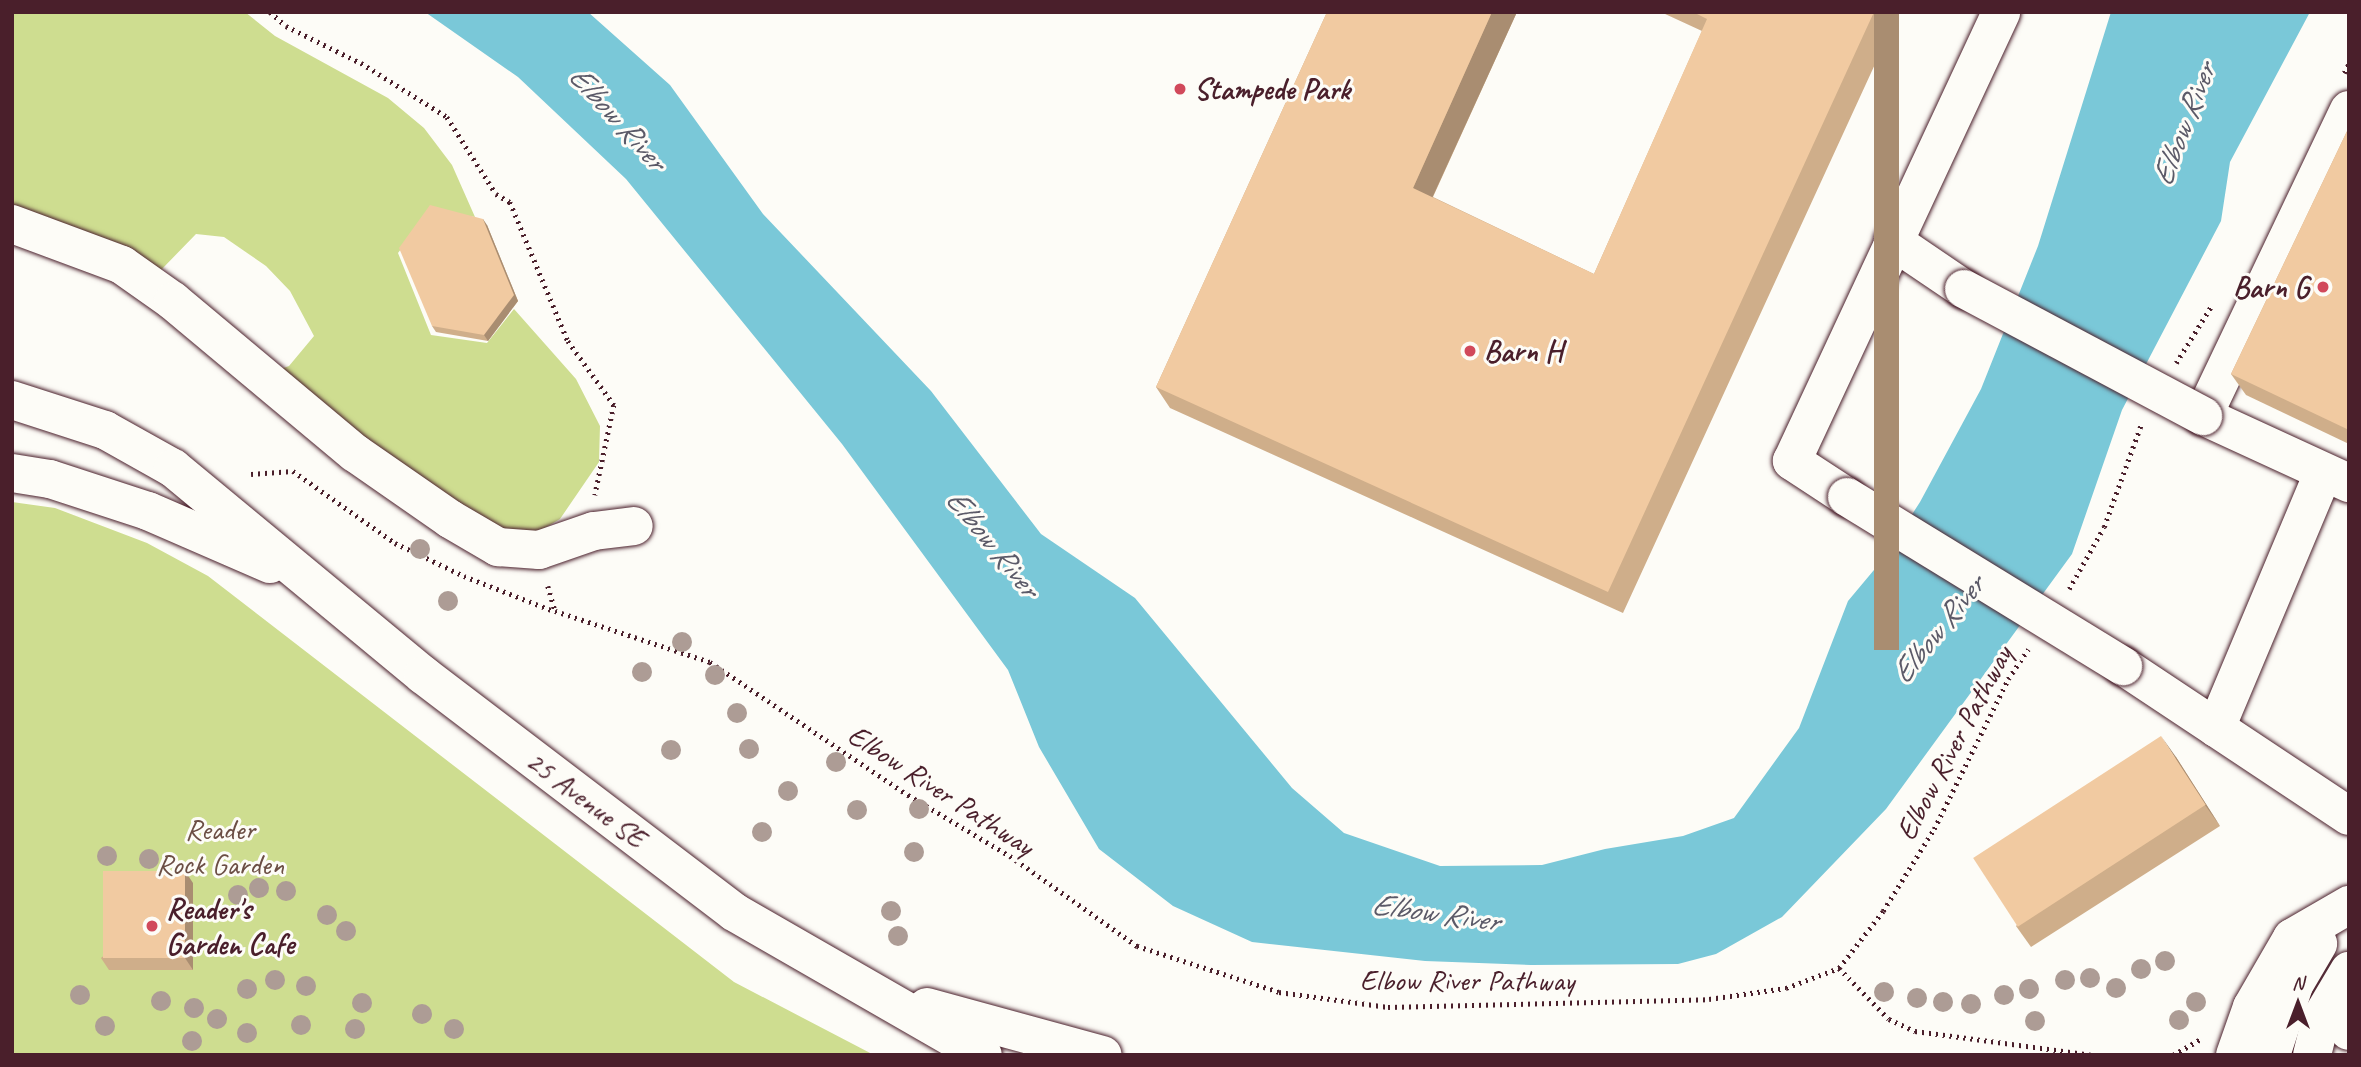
<!DOCTYPE html>
<style>
body{margin:0}
#map{position:relative;width:2361px;height:1067px;overflow:hidden;background:#fdfcf7;font-family:Caveat,sans-serif}
div>[style]{position:absolute}
[style*='--x']{left:calc(var(--x)*1px);top:calc(var(--y)*1px);width:calc(var(--w)*1px);rotate:calc(var(--a)*1deg)}
.green>*{inset:0;background:#cedd90}
.water>*{inset:0;background:#7ac8d8}
.path>*{height:4.5px;margin-top:-2.25px;transform-origin:0;background:repeating-linear-gradient(90deg,#4a1f2b 0 2px,transparent 0 7px)}
.roads{filter:drop-shadow(0 0 2px #4a1f2b) drop-shadow(0 0 2px #4a1f2b)}
.minor>*{height:38px;margin:-19px;padding:0 19px;transform-origin:19px;border-radius:19px;background:#fdfcf7}
.bridges{filter:drop-shadow(0 0 2px #4a1f2b) drop-shadow(0 0 2px #4a1f2b)}
.minor-bridge>*{height:38px;margin:-19px;padding:0 19px;transform-origin:19px;border-radius:19px;background:#fdfcf7}
.trees>*{width:20px;height:20px;margin:-10px;border-radius:50%;background:#ad9c95}
.wall>*{inset:0;background:#cfae8a}
.shaded-wall>*{inset:0;background:#a98d71;transform-origin:0 0}
.building>*{inset:0;background:#f1caa1;transform-origin:0 0}
.dots>*{width:19px;height:19px;translate:-50% -50%;box-sizing:border-box;border:4px solid #fdfcf7;border-radius:50%}
span{translate:-50% -50%;white-space:nowrap;text-align:center;line-height:1.15;-webkit-text-stroke:6px #fdfcf7;paint-order:stroke}
.poi-label{font-size:30px;color:#4a1f2b;font-weight:700}
.left{translate:0 -50%;text-align:left}
.right{translate:-100% -50%;text-align:right}
.street-label{font-size:30px;color:#4a1f2b}
.park-label{font-size:30px;color:#6b4e44}
.water-label{font-size:32px;color:#5b5a68;font-style:italic}
.frame{position:absolute;inset:0;border:14px solid #4a1f2b;pointer-events:none}
.north{position:absolute;left:2263px;top:969px;width:70px;height:70px;-webkit-text-stroke:5px #fdfcf7;paint-order:stroke;rotate:0deg;font-size:19px;font-weight:700;line-height:28px;text-align:center;color:#4a1f2b}
.north::after{content:'';display:block;margin:auto;width:24px;height:32px;background:#4a1f2b;clip-path:polygon(50% 0,100% 100%,50% 72%,0 100%)}
</style>
<div id="map">
<div class="green">
<div style="clip-path:polygon(12px 12px,245px 12px,275px 36px,388px 98px,424px 128px,452px 165px,475px 217px,429px 211px,398px 253px,431px 335px,487px 343px,514px 309px,576px 379px,600px 426px,599px 462px,560px 519px,533px 535px,496px 529px,272px 372px,289px 366px,314px 336px,290px 291px,266px 266px,224px 237px,196px 234px,161px 270px,124px 247px,12px 204px)"></div>
<div style="clip-path:polygon(12px 502px,55px 508px,147px 543px,208px 576px,734px 982px,874px 1055px,12px 1055px)"></div>
</div>
<div class="water">
<div style="clip-path:polygon(425px 12px,588px 12px,670px 85px,763px 214px,931px 391px,1041px 534px,1135px 598px,1292px 788px,1344px 833px,1440px 866px,1542px 865px,1605px 849px,1683px 836px,1734px 818px,1799px 728px,1848px 601px,1884px 558px,1920px 502px,1981px 389px,2038px 246px,2111px 12px,2310px 12px,2230px 162px,2221px 221px,2122px 410px,2072px 554px,1886px 809px,1782px 917px,1716px 954px,1678px 964px,1531px 965px,1425px 961px,1252px 942px,1173px 906px,1099px 849px,1039px 747px,1008px 670px,842px 444px,626px 179px,518px 77px)"></div>
</div>
<div class="path">
<div style="--x:270;--y:12;--w:21;--a:41"></div>
<div style="--x:286;--y:26;--w:84;--a:26.3"></div>
<div style="--x:361;--y:63;--w:102;--a:32.1"></div>
<div style="--x:447;--y:117;--w:91;--a:57.5"></div>
<div style="--x:496;--y:194;--w:16;--a:30"></div>
<div style="--x:510;--y:202;--w:151;--a:67.4"></div>
<div style="--x:568;--y:341;--w:79;--a:54.3"></div>
<div style="--x:614;--y:405;--w:92;--a:101.9"></div>
<div style="--x:2344;--y:73;--w:11;--a:-63"></div>
<div style="--x:2176;--y:363;--w:68;--a:-58.2"></div>
<div style="--x:251;--y:474;--w:42;--a:-4.1"></div>
<div style="--x:293;--y:471;--w:125;--a:35.2"></div>
<div style="--x:395;--y:543;--w:76;--a:25.6"></div>
<div style="--x:464;--y:576;--w:97;--a:21.3"></div>
<div style="--x:548;--y:586;--w:26;--a:74"></div>
<div style="--x:555;--y:611;--w:163;--a:18.2"></div>
<div style="--x:710;--y:662;--w:239;--a:33.9"></div>
<div style="--x:908;--y:795;--w:119;--a:30.9"></div>
<div style="--x:1010;--y:856;--w:156;--a:35.3"></div>
<div style="--x:1137;--y:946;--w:149;--a:17.9"></div>
<div style="--x:1279;--y:992;--w:110;--a:7.8"></div>
<div style="--x:1388;--y:1007;--w:321;--a:-1.4"></div>
<div style="--x:1709;--y:999;--w:78;--a:-8.1"></div>
<div style="--x:1786;--y:988;--w:57;--a:-20.7"></div>
<div style="--x:1839;--y:968;--w:72;--a:-52.3"></div>
<div style="--x:1883;--y:911;--w:97;--a:-58.1"></div>
<div style="--x:1934;--y:829;--w:167;--a:-63.7"></div>
<div style="--x:2008;--y:679;--w:36;--a:-56"></div>
<div style="--x:2069;--y:589;--w:71;--a:-60.6"></div>
<div style="--x:2104;--y:527;--w:109;--a:-70.1"></div>
<div style="--x:1839;--y:968;--w:71;--a:45.6"></div>
<div style="--x:1889;--y:1019;--w:29;--a:25"></div>
<div style="--x:1915;--y:1031;--w:179;--a:7.7"></div>
<div style="--x:2173;--y:1055;--w:34;--a:-30"></div>
</div>
<div class="roads">
<div class="minor">
<div style="--x:2349;--y:110;--w:339;--a:115.5"></div>
<div style="--x:2203;--y:416;--w:161;--a:24.7"></div>
<div style="--x:12;--y:224;--w:117;--a:20.4"></div>
<div style="--x:122;--y:265;--w:62;--a:35.2"></div>
<div style="--x:173;--y:301;--w:237;--a:39.9"></div>
<div style="--x:355;--y:453;--w:116;--a:34.8"></div>
<div style="--x:450;--y:519;--w:56;--a:30.3"></div>
<div style="--x:498;--y:547;--w:41;--a:4.2"></div>
<div style="--x:539;--y:550;--w:58;--a:-19.1"></div>
<div style="--x:594;--y:531;--w:40;--a:-7.1"></div>
<div style="--x:1893;--y:241;--w:86;--a:34.1"></div>
<div style="--x:12;--y:400;--w:98;--a:17.9"></div>
<div style="--x:105;--y:430;--w:78;--a:29.2"></div>
<div style="--x:173;--y:468;--w:325;--a:39.6"></div>
<div style="--x:423;--y:675;--w:391;--a:37.3"></div>
<div style="--x:734;--y:912;--w:287;--a:29.9"></div>
<div style="--x:12;--y:473;--w:38;--a:9"></div>
<div style="--x:50;--y:479;--w:103;--a:18.1"></div>
<div style="--x:148;--y:511;--w:133;--a:23.5"></div>
<div style="--x:1847;--y:497;--w:66;--a:-146.8"></div>
<div style="--x:1792;--y:461;--w:495;--a:-65"></div>
<div style="--x:2123;--y:666;--w:271;--a:33.6"></div>
<div style="--x:2216;--y:728;--w:277;--a:-67.2"></div>
<div style="--x:2349;--y:972;--w:59;--a:90"></div>
<div style="--x:927;--y:1007;--w:182;--a:15.3"></div>
<div style="--x:2235;--y:1055;--w:51;--a:-70.5"></div>
<div style="--x:2252;--y:1007;--w:80;--a:-59.9"></div>
<div style="--x:2292;--y:938;--w:66;--a:-30.1"></div>
<div style="--x:2271;--y:1055;--w:74;--a:-71.8"></div>
<div style="--x:2294;--y:985;--w:48;--a:-59.7"></div>
<div style="--x:2312;--y:1055;--w:38;--a:-76"></div>
<div style="--x:2321;--y:1018;--w:55;--a:-59.2"></div>
</div>
</div>
<div class="bridges">
<div class="minor-bridge">
<div style="--x:1964;--y:289;--w:271;--a:28"></div>
<div style="--x:1847;--y:497;--w:324;--a:31.5"></div>
</div>
</div>
<div class="trees">
<div style="left:420px;top:549px"></div>
<div style="left:448px;top:601px"></div>
<div style="left:682px;top:642px"></div>
<div style="left:642px;top:672px"></div>
<div style="left:715px;top:675px"></div>
<div style="left:737px;top:713px"></div>
<div style="left:749px;top:749px"></div>
<div style="left:671px;top:750px"></div>
<div style="left:836px;top:762px"></div>
<div style="left:788px;top:791px"></div>
<div style="left:919px;top:809px"></div>
<div style="left:857px;top:810px"></div>
<div style="left:762px;top:832px"></div>
<div style="left:914px;top:852px"></div>
<div style="left:107px;top:856px"></div>
<div style="left:149px;top:859px"></div>
<div style="left:259px;top:888px"></div>
<div style="left:286px;top:891px"></div>
<div style="left:238px;top:895px"></div>
<div style="left:891px;top:911px"></div>
<div style="left:327px;top:915px"></div>
<div style="left:346px;top:931px"></div>
<div style="left:898px;top:936px"></div>
<div style="left:2165px;top:961px"></div>
<div style="left:2141px;top:969px"></div>
<div style="left:2090px;top:978px"></div>
<div style="left:275px;top:980px"></div>
<div style="left:2065px;top:980px"></div>
<div style="left:306px;top:986px"></div>
<div style="left:2116px;top:988px"></div>
<div style="left:247px;top:989px"></div>
<div style="left:2029px;top:989px"></div>
<div style="left:1884px;top:992px"></div>
<div style="left:80px;top:995px"></div>
<div style="left:2004px;top:995px"></div>
<div style="left:1917px;top:998px"></div>
<div style="left:161px;top:1001px"></div>
<div style="left:1943px;top:1002px"></div>
<div style="left:2196px;top:1002px"></div>
<div style="left:362px;top:1003px"></div>
<div style="left:1971px;top:1004px"></div>
<div style="left:194px;top:1008px"></div>
<div style="left:422px;top:1014px"></div>
<div style="left:217px;top:1019px"></div>
<div style="left:2179px;top:1020px"></div>
<div style="left:2035px;top:1021px"></div>
<div style="left:301px;top:1025px"></div>
<div style="left:105px;top:1026px"></div>
<div style="left:355px;top:1029px"></div>
<div style="left:454px;top:1029px"></div>
<div style="left:247px;top:1033px"></div>
<div style="left:192px;top:1041px"></div>
</div>
<div class="wall">
<div style="clip-path:polygon(1327px 12px,1517px 12px,1433px 197px,1594px 274px,1702px 31px,1661px 12px,1899px 12px,1623px 613px,1170px 408px,1156px 387px)"></div>
<div style="clip-path:polygon(2349px 127px,2349px 444px,2246px 395px,2231px 374px)"></div>
<div style="clip-path:polygon(487px 225px,518px 301px,488px 341px,436px 332px,432px 326px)"></div>
<div style="clip-path:polygon(2176px 757px,2220px 826px,2031px 947px,2016px 926px)"></div>
<div style="clip-path:polygon(193px 883px,193px 970px,109px 970px,101px 958px)"></div>
</div>
<div class="shaded-wall">
<div style="clip-path:polygon(1492px 12px,1517px 12px,1427px 209px,1413px 188px)"></div>
<div style="left:1874px;top:12px;width:25px;height:638px"></div>
<div style="clip-path:polygon(483px 219px,487px 225px,518px 301px,488px 341px,484px 335px)"></div>
<div style="clip-path:polygon(2161px 736px,2176px 757px,2220px 826px,2205px 805px)"></div>
<div style="clip-path:polygon(185px 871px,193px 883px,193px 970px,185px 958px)"></div>
</div>
<div class="building">
<div style="clip-path:polygon(1327px 12px,1492px 12px,1413px 188px,1594px 274px,1707px 19px,1693px 12px,1874px 12px,1608px 592px,1156px 387px)"></div>
<div style="clip-path:polygon(2349px 127px,2349px 430px,2231px 374px)"></div>
<div style="clip-path:polygon(430px 205px,483px 219px,514px 295px,484px 335px,432px 326px,399px 248px)"></div>
<div style="left:2161px;top:736px;width:82px;height:224px;rotate:57deg"></div>
<div style="left:103px;top:871px;width:82px;height:87px"></div>
</div>
<div class="dots">
<div style="left:1180px;top:89px;background:#d1495b"></div>
<div style="left:2323px;top:287px;background:#d1495b"></div>
<div style="left:1470px;top:351px;background:#d1495b"></div>
<div style="left:152px;top:926px;background:#d1495b"></div>
</div>
<div class="poi-label">
<span class="left" style="left:1194px;top:89px">Stampede Park</span>
<span class="right" style="left:2309px;top:287px">Barn G</span>
<span class="left" style="left:1484px;top:351px">Barn H</span>
<span class="left" style="left:166px;top:926px">Reader's<br>Garden Cafe</span>
</div>
<div class="street-label">
<span style="left:1954px;top:743px;rotate:-62deg">Elbow River Pathway</span>
<span style="left:941px;top:790px;rotate:33deg">Elbow River Pathway</span>
<span style="left:586px;top:799px;rotate:37deg">25 Avenue SE</span>
<span style="left:1467px;top:980px">Elbow River Pathway</span>
</div>
<div class="park-label">
<span style="left:220px;top:846px">Reader<br>Rock Garden</span>
</div>
<div class="water-label">
<span style="left:617px;top:118px;rotate:48deg">Elbow River</span>
<span style="left:2184px;top:125px;rotate:-69deg">Elbow River</span>
<span style="left:992px;top:543px;rotate:51deg">Elbow River</span>
<span style="left:1938px;top:630px;rotate:-51deg">Elbow River</span>
<span style="left:1435px;top:913px;rotate:8deg">Elbow River</span>
</div>
<div class="frame"></div>
<div class="north">N</div>
</div>
